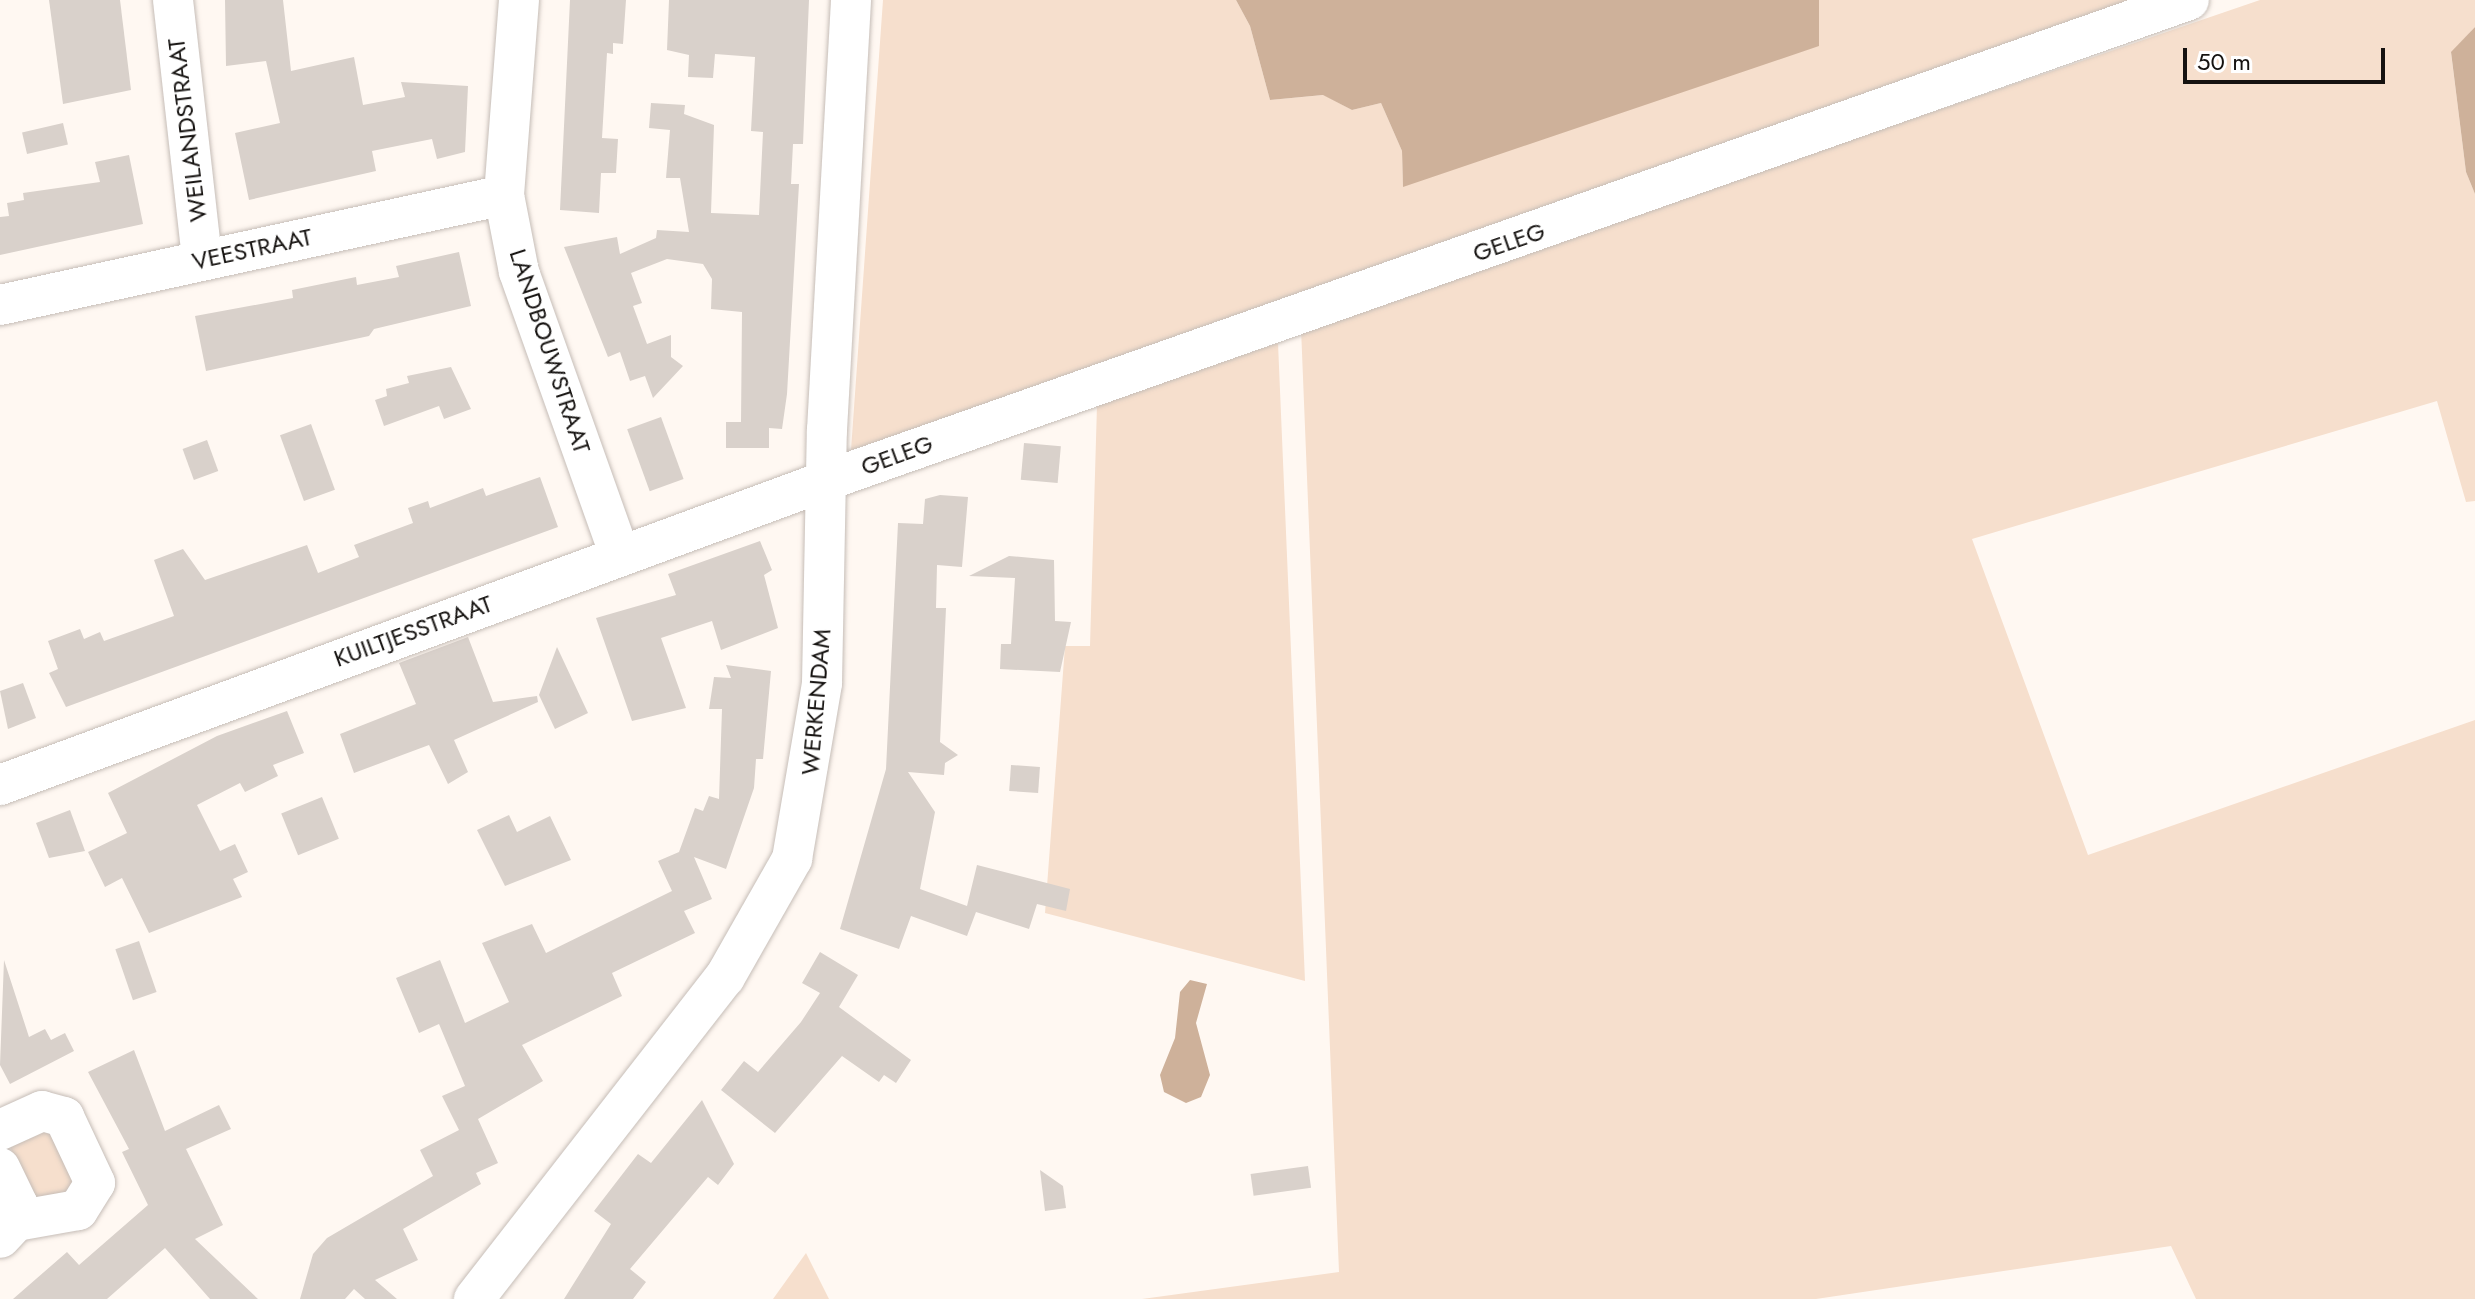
<!DOCTYPE html>
<style>
body{margin:0}
#map{position:relative;width:2475px;height:1299px;overflow:hidden;background:#fff8f2;font-family:Jost,sans-serif}
div>[style]{position:absolute}
[style*='--x']{left:calc(var(--x)*1px);top:calc(var(--y)*1px);width:calc(var(--w)*1px);rotate:calc(var(--a)*1deg)}
.green>*{inset:0;background:#f6dfcd}
.water>*{inset:0;background:#ceb19a}
.building>*{inset:0;background:#d9d1cb;transform-origin:0 0}
.roads{filter:drop-shadow(0 0 2px #c6bdb7) drop-shadow(0 0 2px #c6bdb7)}
.minor>*{height:40px;margin:-20px;padding:0 20px;transform-origin:20px;border-radius:20px;background:#fff}
span{translate:-50% -50%;white-space:nowrap;text-align:center;line-height:1.15;-webkit-text-stroke:6px #fff;paint-order:stroke}
.street-label{font-size:24px;color:#151210}
.scale{position:absolute;left:2183px;top:48px;width:202px;height:36px;box-sizing:border-box;border:4px solid #151210;border-top:0;padding-left:10px;font-size:24px;line-height:28px;white-space:nowrap;color:#151210;-webkit-text-stroke:6px #fff;paint-order:stroke}
</style>
<div id="map">
<div class="green">
<div style="clip-path:polygon(883px 0,1236px 0,1250px 26px,1270px 100px,1324px 95px,1352px 110px,1381px 103px,1402px 151px,1403px 186px,1819px 45px,1819px 0,2147px 0,1123px 369px,851px 450px)"></div>
<div style="clip-path:polygon(2260px 0,2475px 0,2475px 27px,2451px 53px,2466px 172px,2475px 194px,2475px 501px,2466px 502px,2437px 401px,1972px 539px,2088px 855px,2475px 720px,2475px 1299px,2196px 1299px,2171px 1246px,1816px 1299px,1142px 1299px,1339px 1272px,1301px 328px)"></div>
<div style="clip-path:polygon(1278px 343px,1305px 981px,1045px 913px,1065px 646px,1090px 646px,1097px 405px)"></div>
<div style="clip-path:polygon(45px 1118px,84px 1196px,31px 1205px,8px 1140px)"></div>
<div style="clip-path:polygon(806px 1253px,829px 1299px,773px 1299px)"></div>
</div>
<div class="water">
<div style="clip-path:polygon(1236px 0,1819px 0,1819px 46px,1403px 187px,1402px 151px,1381px 103px,1352px 110px,1323px 95px,1270px 100px,1250px 26px)"></div>
<div style="clip-path:polygon(2475px 27px,2475px 194px,2466px 172px,2451px 52px)"></div>
<div style="clip-path:polygon(1190px 980px,1207px 984px,1196px 1023px,1210px 1075px,1201px 1097px,1186px 1103px,1164px 1092px,1160px 1075px,1175px 1038px,1180px 992px)"></div>
</div>
<div class="building">
<div style="clip-path:polygon(49px 0,120px 0,131px 90px,63px 104px)"></div>
<div style="clip-path:polygon(225px 0,283px 0,291px 71px,354px 57px,363px 105px,405px 97px,401px 82px,468px 86px,465px 152px,437px 159px,432px 139px,372px 151px,376px 171px,249px 200px,235px 133px,280px 123px,266px 61px,226px 66px)"></div>
<div style="clip-path:polygon(570px 0,626px 0,623px 44px,613px 43px,613px 54px,607px 53px,602px 138px,618px 139px,616px 173px,601px 173px,599px 213px,560px 210px)"></div>
<div style="clip-path:polygon(669px 0,809px 0,803px 144px,793px 144px,791px 184px,799px 184px,787px 394px,782px 429px,769px 428px,769px 448px,726px 448px,726px 422px,741px 422px,742px 312px,711px 309px,712px 279px,703px 264px,667px 259px,631px 273px,642px 303px,633px 306px,647px 344px,671px 335px,671px 357px,683px 366px,653px 398px,645px 376px,630px 381px,620px 352px,608px 357px,564px 247px,617px 237px,620px 254px,656px 238px,657px 230px,689px 232px,680px 178px,666px 178px,670px 130px,649px 128px,651px 103px,685px 105px,684px 114px,714px 125px,711px 213px,759px 215px,763px 132px,751px 131px,755px 57px,715px 54px,713px 78px,688px 77px,689px 55px,667px 50px)"></div>
<div style="left:63px;top:123px;width:22px;height:42px;rotate:77deg"></div>
<div style="clip-path:polygon(129px 155px,143px 224px,0 255px,0 217px,9px 216px,7px 203px,24px 200px,23px 193px,100px 182px,95px 162px)"></div>
<div style="clip-path:polygon(459px 252px,471px 306px,374px 329px,369px 336px,206px 371px,195px 316px,293px 298px,292px 290px,356px 277px,357px 285px,399px 277px,396px 266px)"></div>
<div style="clip-path:polygon(451px 367px,471px 409px,444px 419px,439px 406px,384px 426px,375px 400px,387px 396px,386px 389px,409px 383px,407px 376px)"></div>
<div style="left:661px;top:417px;width:66px;height:36px;rotate:70deg"></div>
<div style="left:311px;top:424px;width:70px;height:33px;rotate:70deg"></div>
<div style="left:207px;top:440px;width:33px;height:26px;rotate:70deg"></div>
<div style="left:1024px;top:443px;width:37px;height:37px;rotate:5deg"></div>
<div style="clip-path:polygon(540px 477px,558px 527px,66px 707px,49px 673px,58px 669px,48px 641px,80px 629px,84px 639px,100px 632px,104px 641px,174px 616px,154px 560px,183px 549px,205px 580px,307px 545px,318px 573px,359px 557px,354px 545px,413px 523px,408px 508px,428px 501px,430px 508px,483px 488px,486px 496px)"></div>
<div style="clip-path:polygon(940px 495px,968px 497px,962px 567px,937px 565px,936px 608px,946px 608px,940px 742px,958px 755px,945px 763px,944px 775px,908px 772px,935px 812px,920px 889px,967px 906px,977px 865px,1070px 889px,1066px 911px,1037px 904px,1029px 929px,976px 912px,967px 936px,911px 916px,899px 949px,840px 929px,886px 769px,898px 523px,923px 524px,925px 499px)"></div>
<div style="clip-path:polygon(760px 541px,772px 570px,764px 575px,778px 628px,721px 650px,712px 621px,661px 638px,686px 708px,632px 721px,596px 618px,676px 595px,668px 574px)"></div>
<div style="clip-path:polygon(1009px 556px,1054px 560px,1055px 621px,1071px 622px,1060px 672px,1000px 669px,1001px 644px,1011px 644px,1015px 578px,969px 576px)"></div>
<div style="clip-path:polygon(468px 637px,493px 702px,537px 696px,538px 702px,454px 740px,468px 772px,448px 784px,429px 745px,354px 773px,340px 734px,416px 704px,399px 663px)"></div>
<div style="clip-path:polygon(557px 647px,588px 713px,555px 729px,539px 695px)"></div>
<div style="clip-path:polygon(726px 665px,771px 671px,763px 759px,756px 759px,754px 788px,726px 869px,694px 857px,712px 899px,684px 911px,695px 933px,612px 973px,622px 996px,522px 1045px,543px 1081px,478px 1119px,498px 1163px,476px 1173px,481px 1184px,403px 1229px,418px 1260px,375px 1280px,397px 1299px,365px 1299px,354px 1289px,345px 1299px,300px 1299px,313px 1254px,327px 1238px,433px 1176px,420px 1150px,459px 1130px,442px 1096px,465px 1086px,439px 1024px,419px 1033px,396px 978px,440px 960px,465px 1023px,509px 1002px,482px 943px,532px 924px,546px 953px,672px 891px,658px 861px,679px 852px,695px 808px,703px 811px,709px 796px,719px 799px,722px 709px,709px 709px,714px 677px,731px 678px)"></div>
<div style="clip-path:polygon(23px 683px,36px 718px,8px 729px,0 691px)"></div>
<div style="clip-path:polygon(287px 711px,304px 753px,273px 765px,278px 776px,245px 792px,240px 783px,197px 805px,220px 851px,235px 844px,248px 872px,233px 879px,242px 897px,149px 933px,122px 878px,105px 887px,88px 852px,127px 833px,108px 793px,217px 736px)"></div>
<div style="left:1011px;top:765px;width:29px;height:26px;rotate:4deg"></div>
<div style="left:322px;top:797px;width:45px;height:44px;rotate:68deg"></div>
<div style="clip-path:polygon(70px 810px,85px 851px,49px 858px,36px 823px)"></div>
<div style="clip-path:polygon(509px 815px,517px 832px,550px 816px,571px 860px,505px 886px,477px 830px)"></div>
<div style="left:139px;top:941px;width:54px;height:25px;rotate:71deg"></div>
<div style="clip-path:polygon(820px 952px,858px 975px,839px 1007px,911px 1060px,896px 1083px,884px 1075px,879px 1082px,842px 1056px,775px 1133px,721px 1090px,744px 1061px,758px 1072px,801px 1022px,820px 993px,802px 983px)"></div>
<div style="clip-path:polygon(4px 960px,29px 1037px,45px 1029px,51px 1040px,65px 1033px,74px 1051px,10px 1084px,0 1065px)"></div>
<div style="clip-path:polygon(134px 1050px,165px 1131px,219px 1105px,231px 1129px,186px 1149px,223px 1225px,195px 1239px,258px 1299px,210px 1299px,165px 1248px,107px 1299px,13px 1299px,67px 1252px,79px 1265px,148px 1205px,122px 1152px,129px 1149px,88px 1072px)"></div>
<div style="clip-path:polygon(702px 1100px,734px 1164px,718px 1185px,708px 1177px,630px 1269px,646px 1282px,633px 1299px,564px 1299px,611px 1224px,594px 1211px,638px 1154px,651px 1163px)"></div>
<div style="left:1308px;top:1166px;width:22px;height:58px;rotate:82deg"></div>
<div style="clip-path:polygon(1040px 1170px,1063px 1186px,1066px 1208px,1045px 1211px)"></div>
</div>
<div class="roads">
<div class="minor">
<div style="--x:173;--y:0;--w:261;--a:83.6"></div>
<div style="--x:519;--y:0;--w:196;--a:94.4"></div>
<div style="--x:504;--y:195;--w:78;--a:79"></div>
<div style="--x:519;--y:272;--w:300;--a:70.4"></div>
<div style="--x:0;--y:305;--w:516;--a:-12.31"></div>
<div style="--x:0;--y:785;--w:882;--a:-20.22"></div>
<div style="--x:828;--y:480;--w:1443;--a:-19.43"></div>
<div style="--x:0;--y:1130;--w:46;--a:-24.3"></div>
<div style="--x:42;--y:1111;--w:23;--a:15"></div>
<div style="--x:64;--y:1117;--w:73;--a:64.8"></div>
<div style="--x:95;--y:1183;--w:32;--a:122"></div>
<div style="--x:78;--y:1210;--w:63;--a:169.9"></div>
<div style="--x:0;--y:1168;--w:41;--a:64.1"></div>
<div style="--x:18;--y:1205;--w:16;--a:97"></div>
<div style="--x:16;--y:1221;--w:23;--a:133"></div>
<div style="--x:474;--y:1299;--w:408;--a:-52.1"></div>
<div style="--x:725;--y:977;--w:136;--a:-60.4"></div>
<div style="--x:792;--y:859;--w:179;--a:-80.3"></div>
<div style="--x:822;--y:683;--w:253;--a:-88.9"></div>
<div style="--x:827;--y:430;--w:431;--a:-86.8"></div>
</div>
</div>
<div class="street-label">
<span style="left:187px;top:130px;rotate:-97deg">WEILANDSTRAAT</span>
<span style="left:1509px;top:242px;rotate:-19deg">GELEG</span>
<span style="left:252px;top:249px;rotate:-12deg">VEESTRAAT</span>
<span style="left:550px;top:351px;rotate:72deg">LANDBOUWSTRAAT</span>
<span style="left:897px;top:455px;rotate:-20deg">GELEG</span>
<span style="left:413px;top:631px;rotate:-20deg">KUILTJESSTRAAT</span>
<span style="left:816px;top:702px;rotate:-85deg">WERKENDAM</span>
</div>
<div class="scale">50 m</div>
</div>
